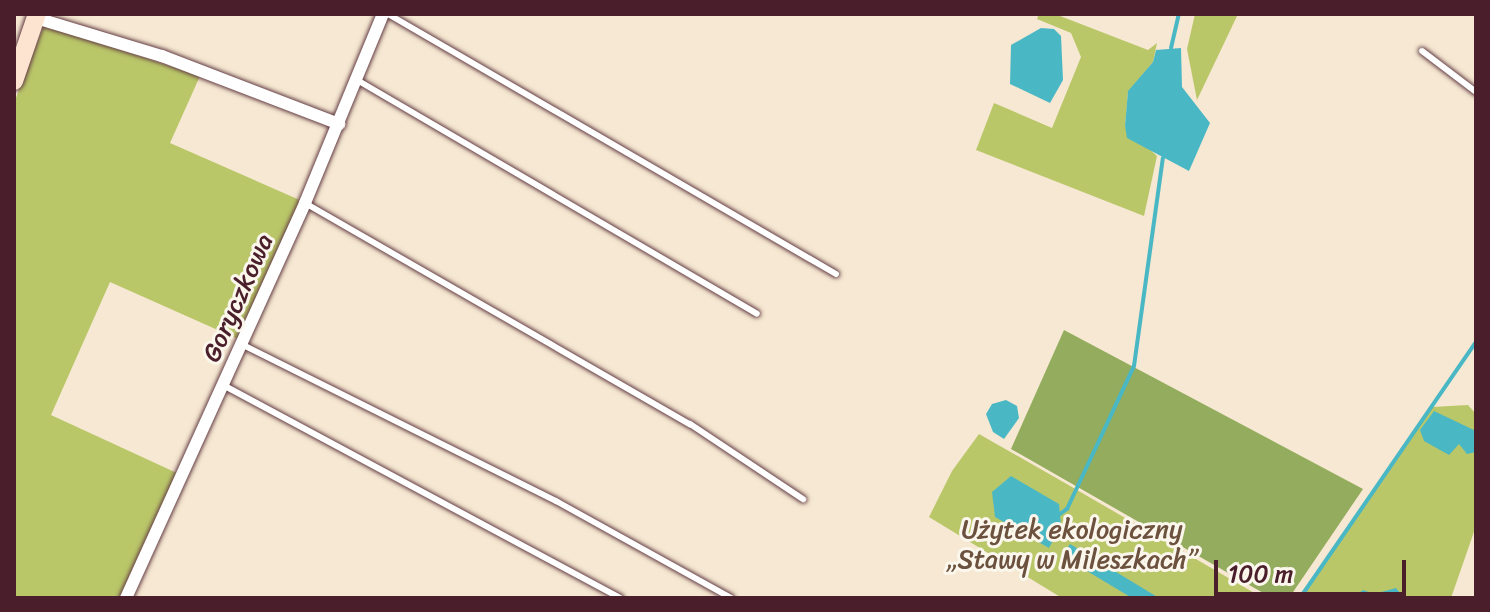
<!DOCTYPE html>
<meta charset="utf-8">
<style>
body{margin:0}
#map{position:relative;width:1490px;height:612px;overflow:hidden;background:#f6e8d2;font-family:Sriracha,sans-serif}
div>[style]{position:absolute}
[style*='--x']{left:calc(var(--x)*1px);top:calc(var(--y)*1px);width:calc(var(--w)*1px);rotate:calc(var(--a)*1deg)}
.green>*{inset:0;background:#bac769}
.forest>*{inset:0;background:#93ac5d}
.water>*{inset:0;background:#4ab7c5}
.stream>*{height:4px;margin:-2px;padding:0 2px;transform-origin:2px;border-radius:2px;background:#4ab7c5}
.roads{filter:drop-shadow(0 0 2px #643d44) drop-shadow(0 0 2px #643d44)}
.lane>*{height:6px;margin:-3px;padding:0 3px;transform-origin:3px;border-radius:3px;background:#fff}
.street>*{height:12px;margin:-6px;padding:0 6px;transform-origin:6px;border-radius:6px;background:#fff}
.secondary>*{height:18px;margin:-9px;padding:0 9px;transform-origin:9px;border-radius:9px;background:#fde4d1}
span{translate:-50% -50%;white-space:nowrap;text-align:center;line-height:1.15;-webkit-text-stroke:6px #fbf7ec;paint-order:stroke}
.street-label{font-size:26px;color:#4a1f2b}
.park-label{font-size:26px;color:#6c513e}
.frame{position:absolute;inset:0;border:16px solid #4a1f2b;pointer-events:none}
.scale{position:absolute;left:1214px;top:560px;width:192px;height:36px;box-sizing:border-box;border:4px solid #4a1f2b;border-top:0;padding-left:10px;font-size:24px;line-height:28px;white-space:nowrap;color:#4a1f2b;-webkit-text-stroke:6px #fbf7ec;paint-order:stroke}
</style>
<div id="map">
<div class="green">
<div style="clip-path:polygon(1039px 14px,1055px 14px,1148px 50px,1157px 43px,1153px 62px,1128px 92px,1125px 127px,1157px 156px,1144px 216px,976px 150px,994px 103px,1052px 128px,1081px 57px,1071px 33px,1037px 19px)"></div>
<div style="clip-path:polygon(1195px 14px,1238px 14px,1197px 100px,1187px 49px)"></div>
<div style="clip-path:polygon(44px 25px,200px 76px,170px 143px,302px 201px,238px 339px,110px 282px,51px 415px,179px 474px,119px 598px,14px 598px,14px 103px)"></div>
<div style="clip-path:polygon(1468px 405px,1476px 414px,1476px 526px,1451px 598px,1300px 598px,1432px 407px)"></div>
<div style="clip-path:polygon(979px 434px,1065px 483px,1263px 598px,1062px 598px,929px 517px,952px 471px)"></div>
</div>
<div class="forest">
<div style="clip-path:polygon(1064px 330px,1363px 489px,1289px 598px,1272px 598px,1011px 449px)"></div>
</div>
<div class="water">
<div style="clip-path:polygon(1041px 28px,1054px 29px,1061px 36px,1063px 80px,1050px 103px,1010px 84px,1011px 45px)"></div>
<div style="clip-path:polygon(1181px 48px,1182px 87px,1210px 123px,1189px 171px,1127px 138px,1125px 126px,1128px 91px,1153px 62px,1156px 50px)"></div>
<div style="clip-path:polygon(1006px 400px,1017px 406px,1019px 418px,1004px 439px,993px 432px,986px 414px,992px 404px)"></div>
<div style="clip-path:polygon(1434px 411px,1476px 431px,1476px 452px,1467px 454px,1459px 444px,1449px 455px,1424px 441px,1420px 430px)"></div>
<div style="clip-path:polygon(1011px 476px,1059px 504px,1061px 525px,1049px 548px,995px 517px,992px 492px)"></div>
<div style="clip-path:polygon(1070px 544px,1159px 598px,1132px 598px,1062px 556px)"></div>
<div style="clip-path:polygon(1396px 588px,1404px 598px,1353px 598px,1363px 590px,1374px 594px)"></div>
</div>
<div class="stream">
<div style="--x:1171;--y:48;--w:35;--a:-77"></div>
<div style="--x:1060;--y:514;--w:9;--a:-36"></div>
<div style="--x:1067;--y:509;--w:158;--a:-64.9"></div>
<div style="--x:1134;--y:366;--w:210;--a:-82.1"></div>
<div style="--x:1300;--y:598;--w:311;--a:-55.5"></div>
</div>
<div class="roads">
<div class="lane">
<div style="--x:388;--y:14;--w:518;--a:30.13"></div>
<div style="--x:1422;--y:51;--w:68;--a:37.2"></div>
<div style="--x:357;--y:80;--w:463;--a:30.3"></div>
<div style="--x:305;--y:203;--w:444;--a:29.9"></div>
<div style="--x:690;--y:424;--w:136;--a:33.6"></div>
<div style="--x:241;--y:344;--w:352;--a:26.5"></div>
<div style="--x:556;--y:501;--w:200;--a:29"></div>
<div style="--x:223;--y:385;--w:451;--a:28.2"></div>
</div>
<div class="street">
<div style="--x:36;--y:18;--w:132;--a:16.8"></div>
<div style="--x:162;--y:56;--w:190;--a:21"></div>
<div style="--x:126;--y:598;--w:434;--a:-65.6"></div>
<div style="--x:305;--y:203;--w:204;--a:-67.6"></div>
</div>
<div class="secondary">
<div style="--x:14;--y:81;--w:71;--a:-71.1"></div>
</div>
</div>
<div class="street-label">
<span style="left:238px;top:298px;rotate:-66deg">Goryczkowa</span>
</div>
<div class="park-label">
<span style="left:1072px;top:545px">Użytek ekologiczny<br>„Stawy w Mileszkach”</span>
</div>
<div class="frame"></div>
<div class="scale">100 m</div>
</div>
